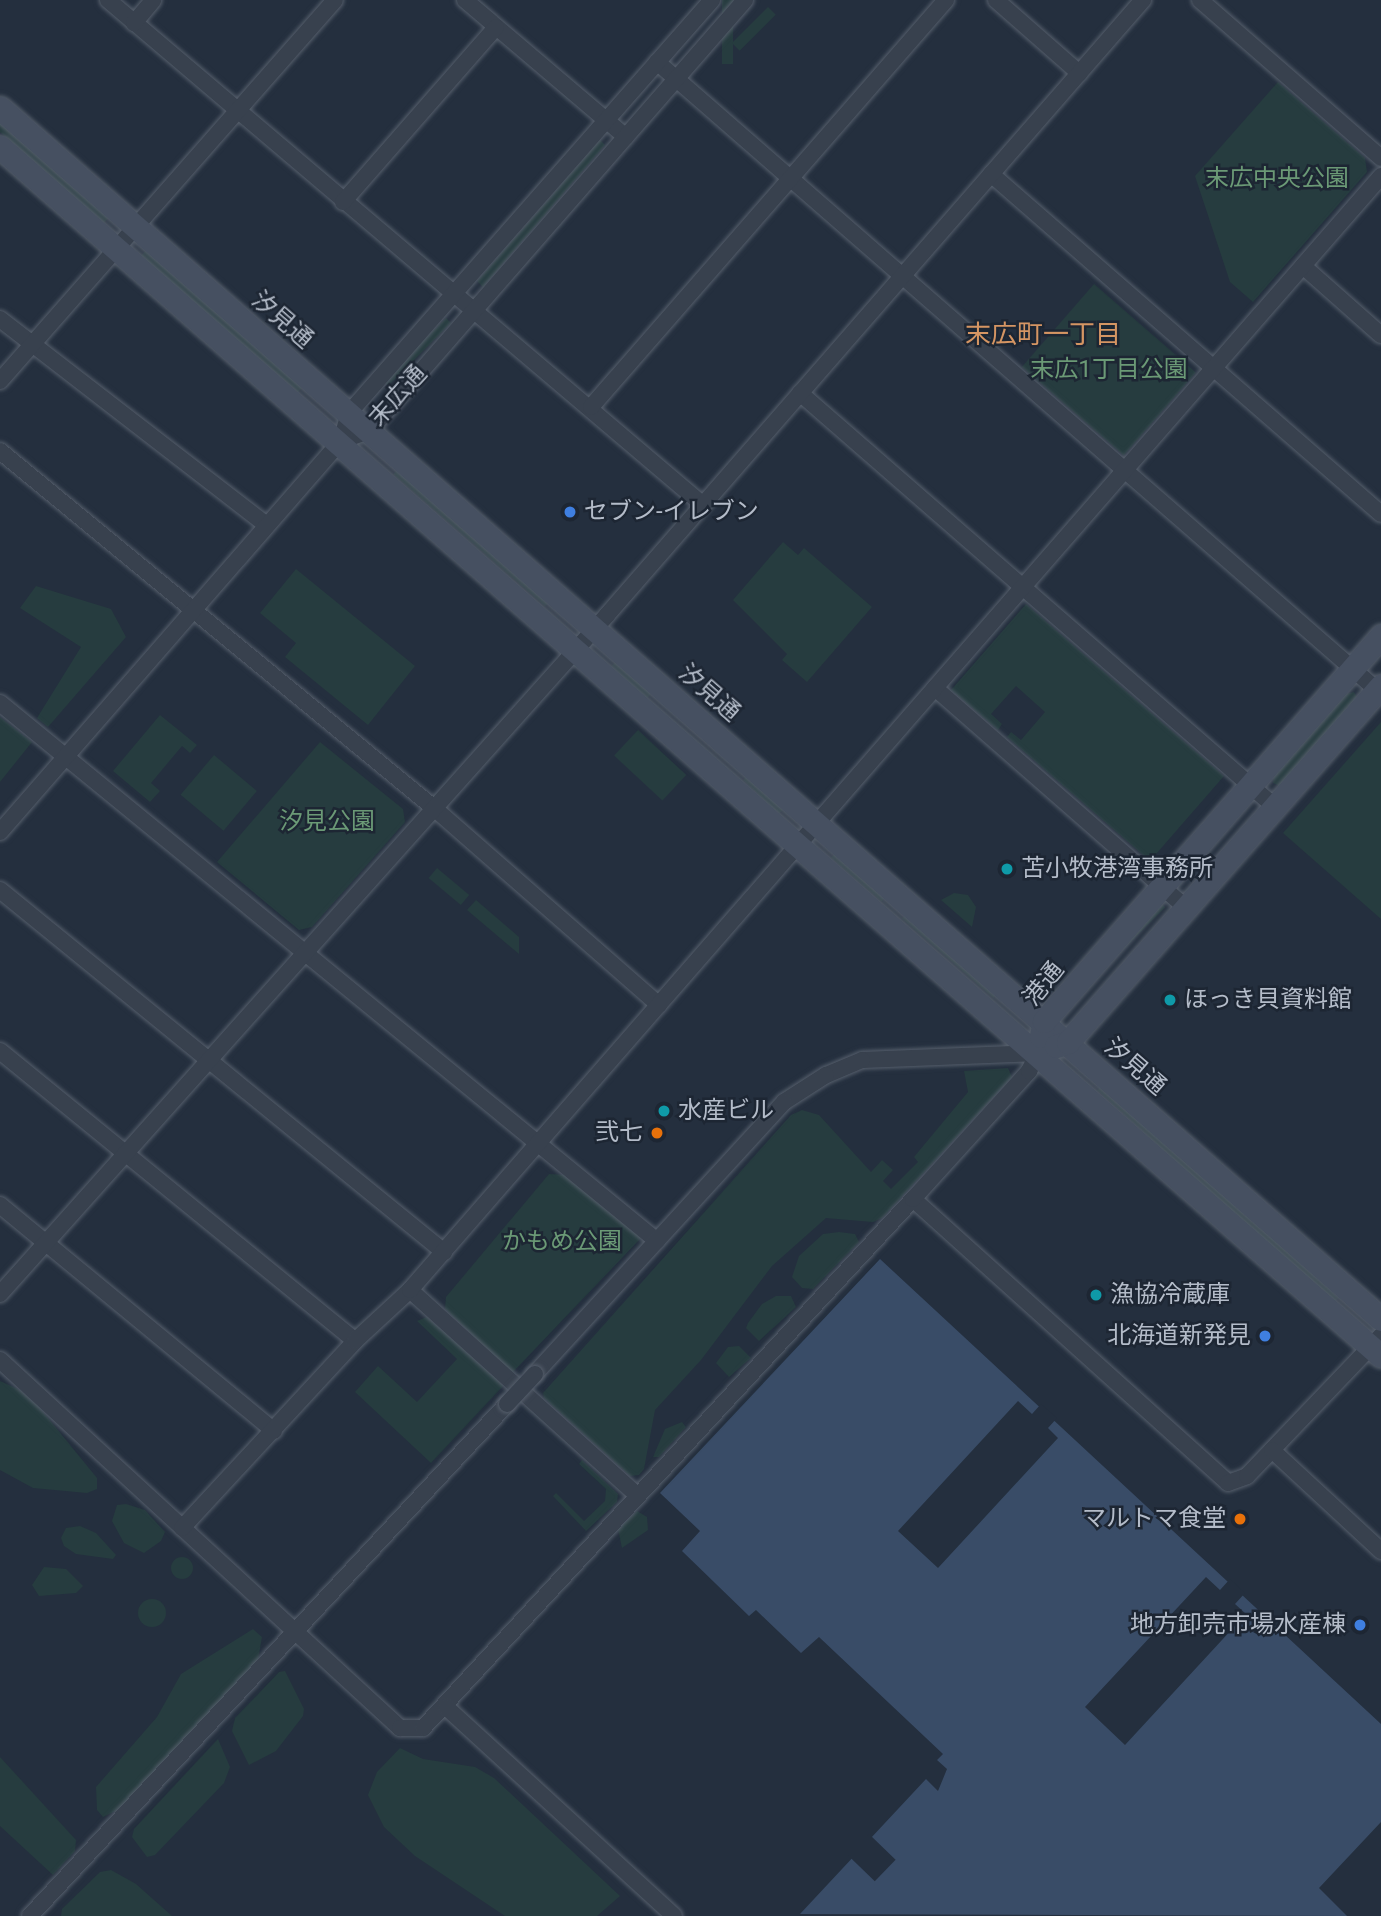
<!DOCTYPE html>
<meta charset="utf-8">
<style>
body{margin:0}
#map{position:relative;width:1381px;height:1916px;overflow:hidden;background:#242f3e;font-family:Roboto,"Noto Sans JP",sans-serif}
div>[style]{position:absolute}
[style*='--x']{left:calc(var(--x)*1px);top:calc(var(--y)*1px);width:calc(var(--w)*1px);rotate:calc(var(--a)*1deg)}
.green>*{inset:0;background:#263c3f;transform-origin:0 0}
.round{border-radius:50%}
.water>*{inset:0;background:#394c67}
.pier>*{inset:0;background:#242f3e;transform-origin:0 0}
.roads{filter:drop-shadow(0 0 2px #565f6c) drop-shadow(0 0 2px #565f6c)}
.street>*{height:16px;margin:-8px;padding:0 8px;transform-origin:8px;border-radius:8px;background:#38414e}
.secondary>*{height:23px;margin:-11.5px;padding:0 11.5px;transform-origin:11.5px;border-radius:11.5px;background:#465061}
.bridges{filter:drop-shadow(0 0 2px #565f6c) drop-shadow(0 0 2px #565f6c)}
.street-bridge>*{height:16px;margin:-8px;padding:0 8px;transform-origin:8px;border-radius:8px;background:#38414e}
.dots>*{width:19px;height:19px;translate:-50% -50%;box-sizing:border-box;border:4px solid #1d2633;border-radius:50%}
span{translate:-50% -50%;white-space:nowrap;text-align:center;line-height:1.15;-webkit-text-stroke:5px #1d2633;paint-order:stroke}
.park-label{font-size:24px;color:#6b9a76}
.street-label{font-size:24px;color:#b4bcc9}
.poi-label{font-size:24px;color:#b4bcc9}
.left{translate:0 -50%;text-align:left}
.right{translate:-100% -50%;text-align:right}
.neighbourhood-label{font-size:26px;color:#d59563}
</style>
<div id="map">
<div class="green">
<div style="left:722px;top:0;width:11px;height:64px"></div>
<div style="left:768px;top:7px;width:11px;height:51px;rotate:45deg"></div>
<div style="clip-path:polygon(1278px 82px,1365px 158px,1367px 172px,1253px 302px,1230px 282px,1195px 176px)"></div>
<div style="clip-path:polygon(0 123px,109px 217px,104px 223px,0 132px)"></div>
<div style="clip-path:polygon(600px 140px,605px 145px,483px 287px,477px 281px)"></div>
<div style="left:147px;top:249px;width:208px;height:9px;rotate:41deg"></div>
<div style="left:1094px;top:284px;width:135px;height:110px;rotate:41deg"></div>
<div style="left:446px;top:318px;width:7px;height:89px;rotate:45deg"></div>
<div style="left:398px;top:469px;width:201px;height:7px;rotate:41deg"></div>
<div style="clip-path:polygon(783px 542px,798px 555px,804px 548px,872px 607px,807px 682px,782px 660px,787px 654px,733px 600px)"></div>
<div style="clip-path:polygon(296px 569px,415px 666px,368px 725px,285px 657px,296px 643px,260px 613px)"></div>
<div style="clip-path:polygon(36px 586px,111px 609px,126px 637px,48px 727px,37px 718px,81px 647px,20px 608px)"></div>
<div style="clip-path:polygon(1026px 604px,1224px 776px,1150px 861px,1007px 737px,1011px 732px,1021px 740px,1045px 712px,1016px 686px,991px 714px,1002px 724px,998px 730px,951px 690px)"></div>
<div style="left:617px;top:660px;width:48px;height:8px;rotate:42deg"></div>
<div style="clip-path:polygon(1354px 692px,1358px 699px,1280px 786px,1273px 783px,1274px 775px,1346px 694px)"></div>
<div style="clip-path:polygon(160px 715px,197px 745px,190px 753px,182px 746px,151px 783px,160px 791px,150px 802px,113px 771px)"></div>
<div style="clip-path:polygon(0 717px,32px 742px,0 782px)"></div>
<div style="clip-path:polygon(1381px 722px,1381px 919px,1283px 833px)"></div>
<div style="left:638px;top:730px;width:66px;height:35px;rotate:43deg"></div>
<div style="clip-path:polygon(320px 742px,403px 809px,405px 822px,312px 927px,299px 930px,217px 862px)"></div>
<div style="left:214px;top:755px;width:56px;height:52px;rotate:40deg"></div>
<div style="left:748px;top:775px;width:49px;height:7px;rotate:43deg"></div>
<div style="left:835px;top:853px;width:67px;height:6px;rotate:41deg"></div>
<div style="left:437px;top:868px;width:42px;height:13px;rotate:40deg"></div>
<div style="clip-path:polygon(954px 893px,968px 895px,976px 907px,972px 927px,941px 900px)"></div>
<div style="clip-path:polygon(476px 900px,519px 937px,519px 954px,467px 910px)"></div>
<div style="left:1161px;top:903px;width:6px;height:116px;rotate:45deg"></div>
<div style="left:906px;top:914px;width:121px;height:6px;rotate:41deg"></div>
<div style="clip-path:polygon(1008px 1068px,1012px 1077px,882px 1218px,873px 1222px,826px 1218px,772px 1266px,701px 1360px,655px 1410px,644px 1469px,639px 1475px,630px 1476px,544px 1398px,543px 1393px,791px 1115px,802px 1110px,819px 1115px,871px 1172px,882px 1160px,893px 1170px,883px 1181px,891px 1189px,918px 1162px,914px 1157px,968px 1092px,964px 1071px)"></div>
<div style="left:1102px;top:1085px;width:318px;height:7px;rotate:42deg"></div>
<div style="clip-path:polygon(549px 1174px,567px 1175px,641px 1238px,512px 1373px,445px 1309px,446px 1297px)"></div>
<div style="clip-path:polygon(839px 1232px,855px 1234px,859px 1242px,813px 1289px,802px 1288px,792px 1277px,799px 1256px,823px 1234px)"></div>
<div style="clip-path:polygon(776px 1296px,791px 1296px,796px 1307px,759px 1341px,746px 1328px,748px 1323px,762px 1304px)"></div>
<div style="clip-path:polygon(427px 1317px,504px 1385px,431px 1463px,355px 1392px,378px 1366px,417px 1402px,457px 1359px,417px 1321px)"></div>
<div style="clip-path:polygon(739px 1346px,751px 1358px,729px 1377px,716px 1363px,728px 1347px)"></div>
<div style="clip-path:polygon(0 1381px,20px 1390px,39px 1407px,97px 1478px,97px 1489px,87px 1493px,33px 1488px,0 1470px)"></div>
<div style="clip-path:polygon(682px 1422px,686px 1427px,659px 1457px,653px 1457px,665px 1429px)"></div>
<div style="clip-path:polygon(582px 1460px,618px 1494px,617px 1502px,586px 1531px,553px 1496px,556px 1493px,584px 1521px,605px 1501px,606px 1489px,579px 1464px)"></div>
<div style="clip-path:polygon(126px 1504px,145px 1510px,165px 1532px,161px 1541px,144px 1553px,124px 1543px,112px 1521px,117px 1505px)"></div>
<div style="clip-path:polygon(637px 1511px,647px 1517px,648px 1530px,622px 1548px,618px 1529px)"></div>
<div style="clip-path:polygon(80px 1526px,96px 1533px,116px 1555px,113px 1559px,76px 1554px,64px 1546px,61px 1538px,66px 1528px)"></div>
<div class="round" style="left:171px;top:1557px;width:22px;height:22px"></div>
<div style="clip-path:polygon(44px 1567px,66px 1569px,83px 1586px,76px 1593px,39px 1596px,32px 1585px)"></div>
<div class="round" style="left:138px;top:1599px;width:28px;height:28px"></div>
<div style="clip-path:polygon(253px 1629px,262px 1637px,258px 1660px,122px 1808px,103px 1817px,97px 1810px,96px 1787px,157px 1717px,181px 1674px)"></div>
<div style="clip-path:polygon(285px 1671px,304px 1709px,303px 1716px,276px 1751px,249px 1765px,232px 1731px,235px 1718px,279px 1672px)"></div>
<div style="clip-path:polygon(218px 1739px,230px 1767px,224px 1783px,155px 1855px,147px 1857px,132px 1837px,134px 1829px)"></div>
<div style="clip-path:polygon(400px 1748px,423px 1759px,475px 1767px,494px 1778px,620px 1896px,597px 1916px,505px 1916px,415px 1856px,384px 1827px,368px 1795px,377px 1772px)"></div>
<div style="clip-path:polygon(0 1757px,76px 1840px,75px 1851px,53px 1875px,0 1826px)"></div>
<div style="clip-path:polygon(111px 1870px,136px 1884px,172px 1916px,61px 1916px,62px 1909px,100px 1872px)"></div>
</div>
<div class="water">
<div style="clip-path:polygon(880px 1259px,1381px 1724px,1381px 1822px,1319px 1888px,1347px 1916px,800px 1914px,926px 1779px,938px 1791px,947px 1769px,937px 1760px,943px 1754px,819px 1637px,801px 1653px,756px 1610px,749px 1616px,682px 1551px,700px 1531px,660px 1493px)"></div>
</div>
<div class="pier">
<div style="clip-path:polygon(1018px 1401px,1032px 1414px,1041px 1404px,1057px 1418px,1048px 1428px,1058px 1438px,938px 1568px,898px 1531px)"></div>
<div style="clip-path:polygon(1206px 1577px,1220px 1590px,1230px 1579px,1245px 1593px,1235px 1604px,1246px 1614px,1125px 1745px,1085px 1707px)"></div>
<div style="left:869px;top:1834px;width:37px;height:30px;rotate:44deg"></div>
</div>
<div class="roads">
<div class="street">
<div style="--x:108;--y:0;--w:780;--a:40.32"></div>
<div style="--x:465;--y:0;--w:211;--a:40.4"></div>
<div style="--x:996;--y:0;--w:111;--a:41.3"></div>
<div style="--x:1200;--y:0;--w:240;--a:41.1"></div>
<div style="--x:134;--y:23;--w:30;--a:-50"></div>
<div style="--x:657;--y:62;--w:955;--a:41.1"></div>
<div style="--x:991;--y:174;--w:517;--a:41.08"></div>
<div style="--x:343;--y:202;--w:232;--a:-48.8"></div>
<div style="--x:1303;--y:266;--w:104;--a:41.5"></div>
<div style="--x:0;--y:319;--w:337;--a:37.7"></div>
<div style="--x:0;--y:381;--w:507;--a:-48.68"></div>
<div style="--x:800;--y:393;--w:630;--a:41.07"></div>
<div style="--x:591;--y:407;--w:540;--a:-48.9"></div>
<div style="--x:341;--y:441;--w:30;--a:-20"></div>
<div style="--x:369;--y:431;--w:572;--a:-48.9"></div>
<div style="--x:0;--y:451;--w:562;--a:39.44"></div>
<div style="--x:434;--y:808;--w:299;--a:41.2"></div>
<div style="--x:935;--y:688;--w:334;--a:41.2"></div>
<div style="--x:0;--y:703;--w:849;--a:39.31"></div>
<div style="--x:0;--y:832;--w:519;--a:-48.91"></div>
<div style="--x:341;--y:441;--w:29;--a:-74"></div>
<div style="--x:349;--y:413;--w:550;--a:-48.69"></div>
<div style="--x:0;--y:890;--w:573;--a:39.19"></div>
<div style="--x:0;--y:1051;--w:458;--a:39.2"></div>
<div style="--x:913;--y:1199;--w:424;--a:42"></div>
<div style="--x:1228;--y:1483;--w:20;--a:-20"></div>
<div style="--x:1247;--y:1476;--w:194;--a:-46.3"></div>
<div style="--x:0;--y:1205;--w:355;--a:39.5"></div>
<div style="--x:410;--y:1290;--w:306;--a:42.1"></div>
<div style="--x:0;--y:1294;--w:911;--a:-48.2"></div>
<div style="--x:607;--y:615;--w:816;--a:-48.93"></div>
<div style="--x:0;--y:1360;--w:544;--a:42.61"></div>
<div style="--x:400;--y:1728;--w:23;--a:0"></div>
<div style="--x:423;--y:1728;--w:721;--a:-47.19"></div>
<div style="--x:913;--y:1199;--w:173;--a:-47.8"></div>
<div style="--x:1029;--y:1071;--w:20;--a:-63"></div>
<div style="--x:1038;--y:1053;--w:176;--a:177.7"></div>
<div style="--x:862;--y:1060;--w:39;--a:157"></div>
<div style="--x:826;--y:1075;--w:50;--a:147.3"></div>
<div style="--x:784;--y:1102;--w:369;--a:132.5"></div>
<div style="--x:1272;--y:1450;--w:149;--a:42.8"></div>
<div style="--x:182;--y:1528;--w:255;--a:-47.2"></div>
<div style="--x:355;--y:1341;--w:75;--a:-42.8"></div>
<div style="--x:410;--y:1290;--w:1478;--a:-48.92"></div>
<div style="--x:446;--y:1707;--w:309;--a:42.5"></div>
<div style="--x:30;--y:1916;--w:700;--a:-47.03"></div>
</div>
<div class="secondary">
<div style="--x:0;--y:108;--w:1837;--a:41.25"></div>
<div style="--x:0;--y:147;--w:1835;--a:41.2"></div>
<div style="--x:1041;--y:1036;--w:15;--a:-79"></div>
<div style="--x:1044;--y:1021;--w:512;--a:-48.8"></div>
<div style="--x:1056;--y:1046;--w:13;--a:-18"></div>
<div style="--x:1068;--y:1042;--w:474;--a:-48.7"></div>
</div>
</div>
<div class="bridges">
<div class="street-bridge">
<div style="--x:507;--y:1404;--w:41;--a:-47"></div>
</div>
</div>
<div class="dots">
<div style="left:570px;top:512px;background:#3f7fe0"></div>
<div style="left:1007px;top:869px;background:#0f9aa8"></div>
<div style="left:1170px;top:1000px;background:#0f9aa8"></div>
<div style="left:664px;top:1111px;background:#0f9aa8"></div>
<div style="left:657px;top:1133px;background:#e8710a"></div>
<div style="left:1096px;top:1295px;background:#0f9aa8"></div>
<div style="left:1265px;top:1336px;background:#3f7fe0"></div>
<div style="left:1240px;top:1519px;background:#e8710a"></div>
<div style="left:1360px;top:1625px;background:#3f7fe0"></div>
</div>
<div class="park-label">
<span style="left:1277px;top:179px">末広中央公園</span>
<span style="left:1109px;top:370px">末広1丁目公園</span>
<span style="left:327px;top:822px">汐見公園</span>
<span style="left:562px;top:1242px">かもめ公園</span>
</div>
<div class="street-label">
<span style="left:282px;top:320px;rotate:41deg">汐見通</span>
<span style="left:398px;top:396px;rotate:-48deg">末広通</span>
<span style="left:709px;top:693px;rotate:41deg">汐見通</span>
<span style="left:1044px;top:984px;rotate:-51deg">港通</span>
<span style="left:1135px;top:1067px;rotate:41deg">汐見通</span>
</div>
<div class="poi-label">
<span class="left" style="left:584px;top:512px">セブン-イレブン</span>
<span class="left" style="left:1021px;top:869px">苫小牧港湾事務所</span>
<span class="left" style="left:1184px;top:1000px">ほっき貝資料館</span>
<span class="left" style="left:678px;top:1111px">水産ビル</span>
<span class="right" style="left:643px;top:1133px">弐七</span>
<span class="left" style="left:1110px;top:1295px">漁協冷蔵庫</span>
<span class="right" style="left:1251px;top:1336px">北海道新発見</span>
<span class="right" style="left:1226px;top:1519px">マルトマ食堂</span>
<span class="right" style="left:1346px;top:1625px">地方卸売市場水産棟</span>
</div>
<div class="neighbourhood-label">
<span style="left:1043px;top:335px">末広町一丁目</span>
</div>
</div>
